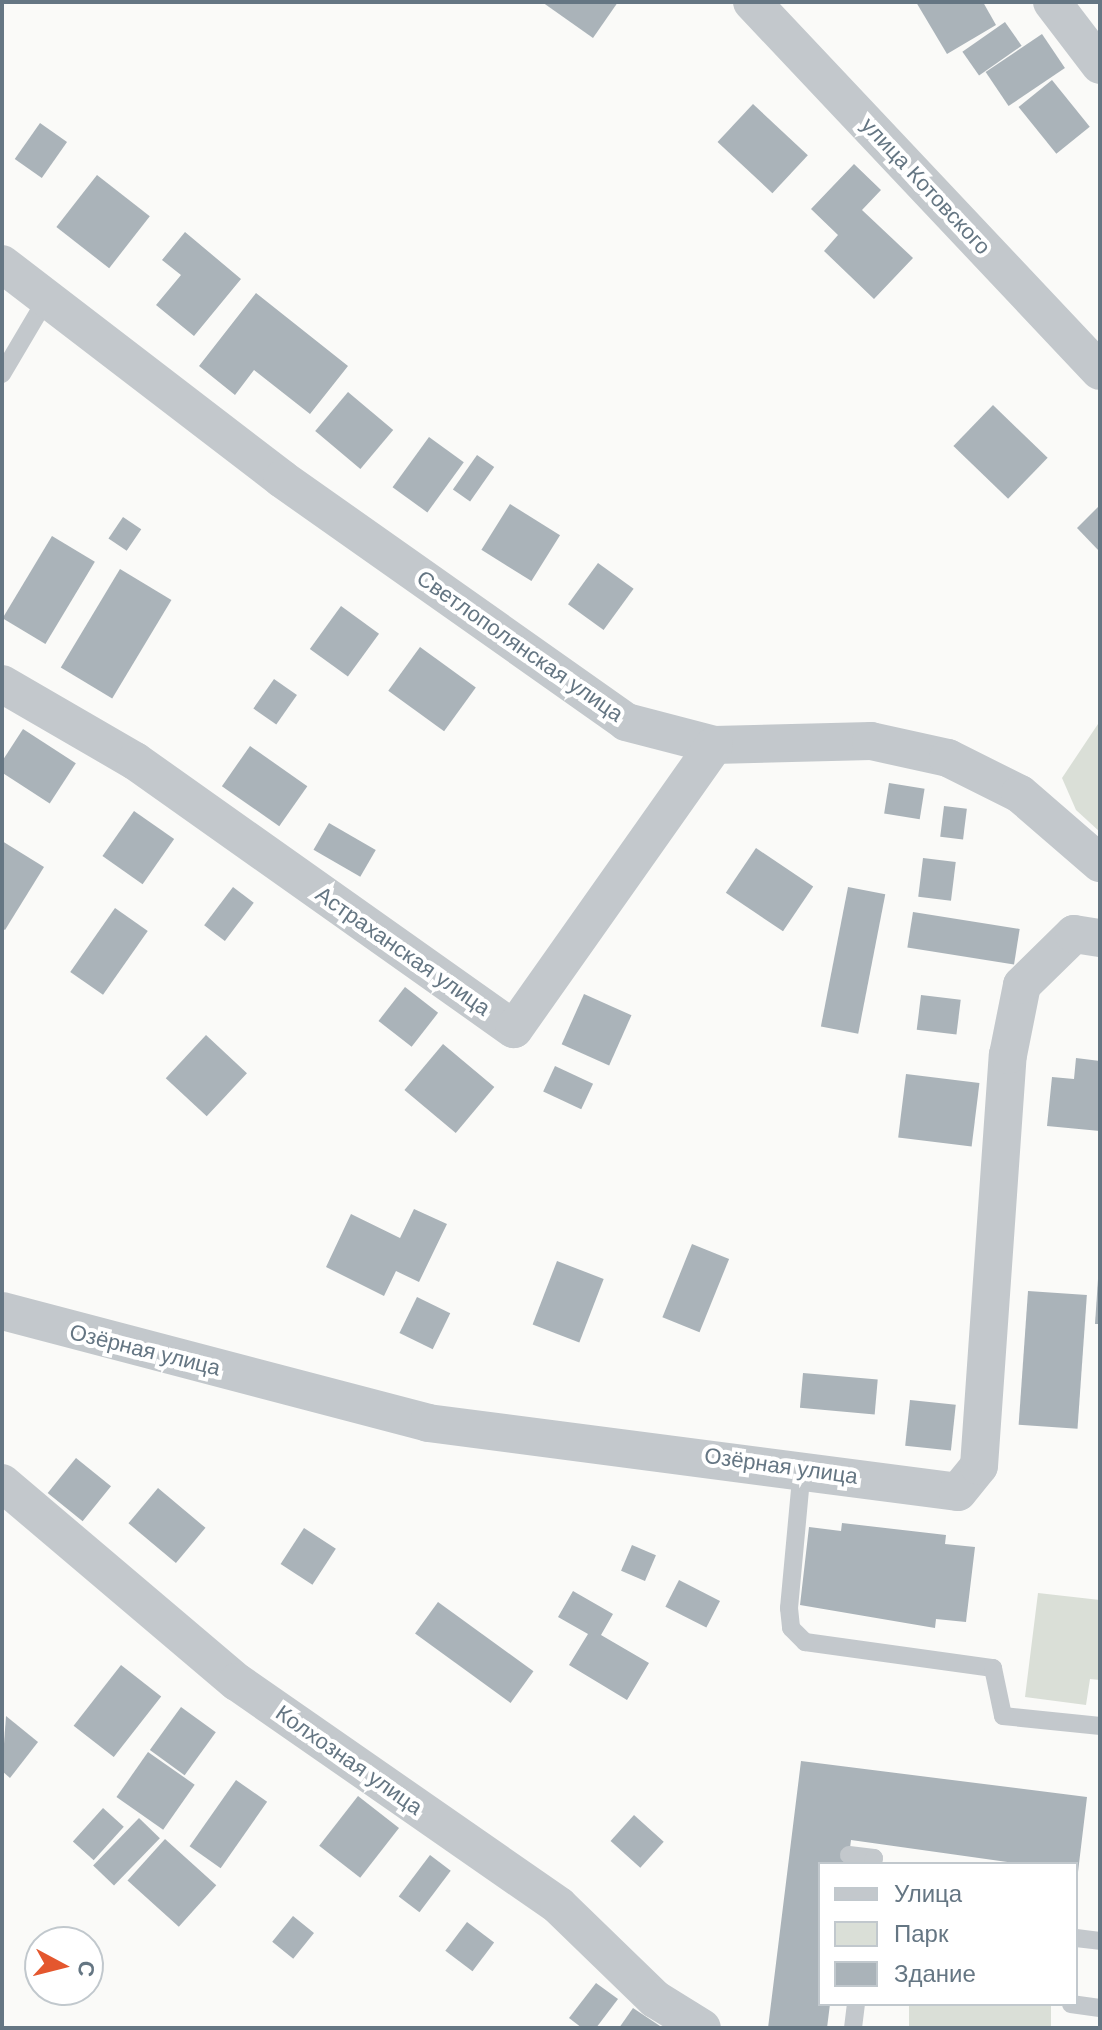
<!DOCTYPE html>
<meta charset="utf-8">
<style>
body{margin:0}
#map{position:relative;width:1102px;height:2030px;overflow:hidden;background:#fafaf8;font-family:Helvetica,sans-serif}
div>[style]{position:absolute}
[style*='--x']{left:calc(var(--x)*1px);top:calc(var(--y)*1px);width:calc(var(--w)*1px);rotate:calc(var(--a)*1deg)}
.green>*{inset:0;background:#dadfd7;transform-origin:0 0}
.building>*{inset:0;background:#aab3b9;transform-origin:0 0}
.lane>*{height:18px;margin:-9px;padding:0 9px;transform-origin:9px;border-radius:9px;background:#c3c8cc}
.street>*{height:38px;margin:-19px;padding:0 19px;transform-origin:19px;border-radius:19px;background:#c3c8cc}
span{translate:-50% -50%;white-space:nowrap;text-align:center;line-height:1.15;-webkit-text-stroke:8px #fff;paint-order:stroke}
.street-label{font-size:22px;color:#657683}
.frame{position:absolute;inset:0;border:4px solid #657683;pointer-events:none}
.legend{position:absolute;left:818px;top:1862px;width:260px;height:144px;box-sizing:border-box;background:#fff;border:2px solid #c1c8cd;margin:0;padding:10px 14px;list-style:none;font-size:24px;color:#657683}
.legend li{display:flex;align-items:center;gap:16px;height:40px}
.legend b{width:40px;border:2px solid #c1c8cd}
.north{position:absolute;left:24px;top:1926px;width:80px;height:80px;box-sizing:border-box;background:#fff;border:2px solid #c1c8cd;border-radius:50%;rotate:97deg;font-size:22px;font-weight:700;line-height:32px;text-align:center;color:#657683}
.north::after{content:'';display:block;margin:auto;width:28px;height:36px;background:#e4572e;clip-path:polygon(50% 0,100% 100%,50% 72%,0 100%)}
</style>
<div id="map">
<div class="green">
<div style="clip-path:polygon(1100px 721px,1100px 832px,1076px 810px,1062px 778px)"></div>
<div style="clip-path:polygon(1038px 1593px,1100px 1600px,1100px 1680px,1090px 1679px,1086px 1705px,1025px 1697px)"></div>
<div style="left:909px;top:2004px;width:142px;height:24px"></div>
</div>
<div class="building">
<div style="clip-path:polygon(542px 2px,618px 2px,593px 38px)"></div>
<div style="clip-path:polygon(916px 2px,983px 2px,996px 25px,947px 54px)"></div>
<div style="left:1005px;top:22px;width:29px;height:52px;rotate:55deg"></div>
<div style="left:1042px;top:34px;width:41px;height:68px;rotate:56deg"></div>
<div style="left:1052px;top:80px;width:60px;height:43px;rotate:51deg"></div>
<div style="left:753px;top:104px;width:75px;height:52px;rotate:43deg"></div>
<div style="left:40px;top:123px;width:33px;height:44px;rotate:35deg"></div>
<div style="clip-path:polygon(854px 164px,881px 190px,862px 210px,913px 258px,874px 299px,824px 251px,838px 235px,811px 209px)"></div>
<div style="left:97px;top:175px;width:67px;height:66px;rotate:38deg"></div>
<div style="clip-path:polygon(185px 232px,241px 279px,194px 336px,156px 305px,181px 275px,162px 260px)"></div>
<div style="clip-path:polygon(256px 293px,348px 366px,310px 414px,254px 370px,235px 395px,199px 366px)"></div>
<div style="left:348px;top:392px;width:59px;height:51px;rotate:40deg"></div>
<div style="left:993px;top:405px;width:76px;height:57px;rotate:44deg"></div>
<div style="left:429px;top:437px;width:43px;height:62px;rotate:36deg"></div>
<div style="left:477px;top:455px;width:21px;height:42px;rotate:35deg"></div>
<div style="left:510px;top:504px;width:59px;height:54px;rotate:32deg"></div>
<div style="clip-path:polygon(1100px 505px,1100px 552px,1077px 528px)"></div>
<div style="left:123px;top:517px;width:22px;height:26px;rotate:34deg"></div>
<div style="left:52px;top:536px;width:50px;height:96px;rotate:31deg"></div>
<div style="left:598px;top:563px;width:44px;height:51px;rotate:36deg"></div>
<div style="left:120px;top:569px;width:60px;height:115px;rotate:31deg"></div>
<div style="left:341px;top:606px;width:47px;height:53px;rotate:36deg"></div>
<div style="left:420px;top:647px;width:69px;height:54px;rotate:36deg"></div>
<div style="left:274px;top:679px;width:28px;height:36px;rotate:35deg"></div>
<div style="left:23px;top:729px;width:63px;height:48px;rotate:33deg"></div>
<div style="left:250px;top:746px;width:70px;height:49px;rotate:35deg"></div>
<div style="left:889px;top:783px;width:36px;height:31px;rotate:9deg"></div>
<div style="left:944px;top:806px;width:23px;height:31px;rotate:7deg"></div>
<div style="left:134px;top:811px;width:49px;height:55px;rotate:35deg"></div>
<div style="left:329px;top:823px;width:54px;height:31px;rotate:30deg"></div>
<div style="clip-path:polygon(2px 841px,44px 867px,5px 930px,2px 928px)"></div>
<div style="left:756px;top:848px;width:69px;height:54px;rotate:34deg"></div>
<div style="left:923px;top:858px;width:33px;height:39px;rotate:7deg"></div>
<div style="left:233px;top:887px;width:26px;height:48px;rotate:37deg"></div>
<div style="left:848px;top:887px;width:38px;height:142px;rotate:11deg"></div>
<div style="left:115px;top:908px;width:40px;height:78px;rotate:35deg"></div>
<div style="left:913px;top:912px;width:108px;height:36px;rotate:9deg"></div>
<div style="left:405px;top:987px;width:42px;height:43px;rotate:38deg"></div>
<div style="left:584px;top:994px;width:52px;height:55px;rotate:24deg"></div>
<div style="left:921px;top:995px;width:40px;height:35px;rotate:7deg"></div>
<div style="left:206px;top:1035px;width:56px;height:59px;rotate:43deg"></div>
<div style="left:443px;top:1044px;width:67px;height:60px;rotate:40deg"></div>
<div style="clip-path:polygon(1076px 1058px,1100px 1061px,1100px 1131px,1047px 1126px,1052px 1077px,1074px 1079px)"></div>
<div style="left:555px;top:1066px;width:42px;height:28px;rotate:25deg"></div>
<div style="left:906px;top:1074px;width:74px;height:64px;rotate:7deg"></div>
<div style="clip-path:polygon(414px 1209px,447px 1224px,419px 1282px,396px 1271px,384px 1296px,326px 1267px,351px 1214px,400px 1238px)"></div>
<div style="left:692px;top:1244px;width:40px;height:79px;rotate:22deg"></div>
<div style="left:557px;top:1261px;width:50px;height:68px;rotate:21deg"></div>
<div style="clip-path:polygon(1098px 1279px,1100px 1279px,1100px 1324px,1095px 1324px)"></div>
<div style="left:1028px;top:1291px;width:59px;height:134px;rotate:4deg"></div>
<div style="left:417px;top:1297px;width:37px;height:40px;rotate:26deg"></div>
<div style="left:803px;top:1373px;width:75px;height:35px;rotate:5deg"></div>
<div style="left:910px;top:1400px;width:46px;height:46px;rotate:6deg"></div>
<div style="left:76px;top:1458px;width:45px;height:45px;rotate:39deg"></div>
<div style="left:158px;top:1488px;width:62px;height:46px;rotate:40deg"></div>
<div style="clip-path:polygon(842px 1523px,946px 1535px,945px 1544px,975px 1547px,966px 1622px,936px 1619px,935px 1628px,800px 1605px,809px 1527px,841px 1531px)"></div>
<div style="left:304px;top:1528px;width:38px;height:43px;rotate:33deg"></div>
<div style="left:632px;top:1545px;width:26px;height:28px;rotate:23deg"></div>
<div style="left:679px;top:1580px;width:46px;height:30px;rotate:27deg"></div>
<div style="clip-path:polygon(573px 1591px,613px 1614px,601px 1635px,649px 1663px,627px 1700px,569px 1665px,588px 1634px,558px 1617px)"></div>
<div style="left:438px;top:1602px;width:118px;height:39px;rotate:36deg"></div>
<div style="left:121px;top:1665px;width:51px;height:77px;rotate:38deg"></div>
<div style="left:181px;top:1707px;width:43px;height:53px;rotate:36deg"></div>
<div style="clip-path:polygon(6px 1716px,38px 1742px,10px 1778px,2px 1771px)"></div>
<div style="left:148px;top:1752px;width:57px;height:55px;rotate:35deg"></div>
<div style="clip-path:polygon(801px 1761px,1087px 1797px,1078px 1872px,1076px 1864px,1022px 1864px,851px 1840px,848px 1864px,820px 1864px,820px 2004px,830px 2004px,827px 2028px,768px 2028px)"></div>
<div style="left:236px;top:1780px;width:38px;height:81px;rotate:35deg"></div>
<div style="left:358px;top:1796px;width:52px;height:63px;rotate:38deg"></div>
<div style="left:103px;top:1808px;width:28px;height:45px;rotate:42deg"></div>
<div style="left:634px;top:1815px;width:40px;height:35px;rotate:42deg"></div>
<div style="left:139px;top:1818px;width:29px;height:66px;rotate:44deg"></div>
<div style="left:165px;top:1839px;width:69px;height:56px;rotate:42deg"></div>
<div style="left:430px;top:1855px;width:26px;height:52px;rotate:37deg"></div>
<div style="left:293px;top:1916px;width:27px;height:33px;rotate:39deg"></div>
<div style="left:467px;top:1922px;width:34px;height:36px;rotate:37deg"></div>
<div style="clip-path:polygon(596px 1983px,618px 1999px,596px 2028px,582px 2028px,569px 2018px)"></div>
<div style="clip-path:polygon(633px 2008px,663px 2028px,619px 2028px)"></div>
</div>
<div class="lane">
<div style="--x:2;--y:374;--w:88;--a:-59.4"></div>
<div style="--x:802;--y:1468;--w:141;--a:95.3"></div>
<div style="--x:789;--y:1608;--w:20;--a:84"></div>
<div style="--x:791;--y:1628;--w:20;--a:45"></div>
<div style="--x:805;--y:1642;--w:190;--a:7.9"></div>
<div style="--x:993;--y:1668;--w:49;--a:78.2"></div>
<div style="--x:1003;--y:1716;--w:98;--a:5.9"></div>
<div style="--x:849;--y:1855;--w:25;--a:7"></div>
<div style="--x:874;--y:1858;--w:6;--a:99"></div>
<div style="--x:1076;--y:1938;--w:24;--a:7"></div>
<div style="--x:1071;--y:2004;--w:29;--a:8"></div>
<div style="--x:853;--y:2028;--w:24;--a:-83"></div>
</div>
<div class="street">
<div style="--x:752;--y:2;--w:507;--a:46.68"></div>
<div style="--x:1052;--y:2;--w:79;--a:52.7"></div>
<div style="--x:2;--y:264;--w:353;--a:37.5"></div>
<div style="--x:282;--y:479;--w:421;--a:35.2"></div>
<div style="--x:626;--y:722;--w:91;--a:14.6"></div>
<div style="--x:714;--y:745;--w:157;--a:-1.5"></div>
<div style="--x:871;--y:741;--w:79;--a:12.4"></div>
<div style="--x:948;--y:758;--w:80;--a:26.6"></div>
<div style="--x:1020;--y:794;--w:106;--a:40.8"></div>
<div style="--x:2;--y:684;--w:154;--a:30.1"></div>
<div style="--x:135;--y:761;--w:464;--a:35.3"></div>
<div style="--x:514;--y:1029;--w:347;--a:-54.8"></div>
<div style="--x:2;--y:1311;--w:440;--a:14.7"></div>
<div style="--x:428;--y:1423;--w:534;--a:7.42"></div>
<div style="--x:958;--y:1492;--w:33;--a:-51"></div>
<div style="--x:979;--y:1466;--w:412;--a:-86"></div>
<div style="--x:1008;--y:1055;--w:71;--a:-78.7"></div>
<div style="--x:1022;--y:985;--w:73;--a:-44.4"></div>
<div style="--x:1074;--y:934;--w:26;--a:9"></div>
<div style="--x:2;--y:1483;--w:308;--a:40.3"></div>
<div style="--x:237;--y:1682;--w:392;--a:34.8"></div>
<div style="--x:559;--y:1906;--w:134;--a:44.1"></div>
<div style="--x:655;--y:1999;--w:55;--a:31.7"></div>
</div>
<div class="street-label">
<span style="left:926px;top:186px;rotate:47deg">улица Котовского</span>
<span style="left:520px;top:646px;rotate:35deg">Светлополянская улица</span>
<span style="left:403px;top:951px;rotate:35deg">Астраханская улица</span>
<span style="left:145px;top:1350px;rotate:14deg">Озёрная улица</span>
<span style="left:781px;top:1466px;rotate:8deg">Озёрная улица</span>
<span style="left:349px;top:1760px;rotate:35deg">Колхозная улица</span>
</div>
<div class="frame"></div>
<ul class="legend">
<li><b style="height:10px;background:#c3c8cc"></b>Улица</li>
<li><b style="height:22px;background:#dadfd7"></b>Парк</li>
<li><b style="height:22px;background:#aab3b9"></b>Здание</li>
</ul>
<div class="north">С</div>
</div>
